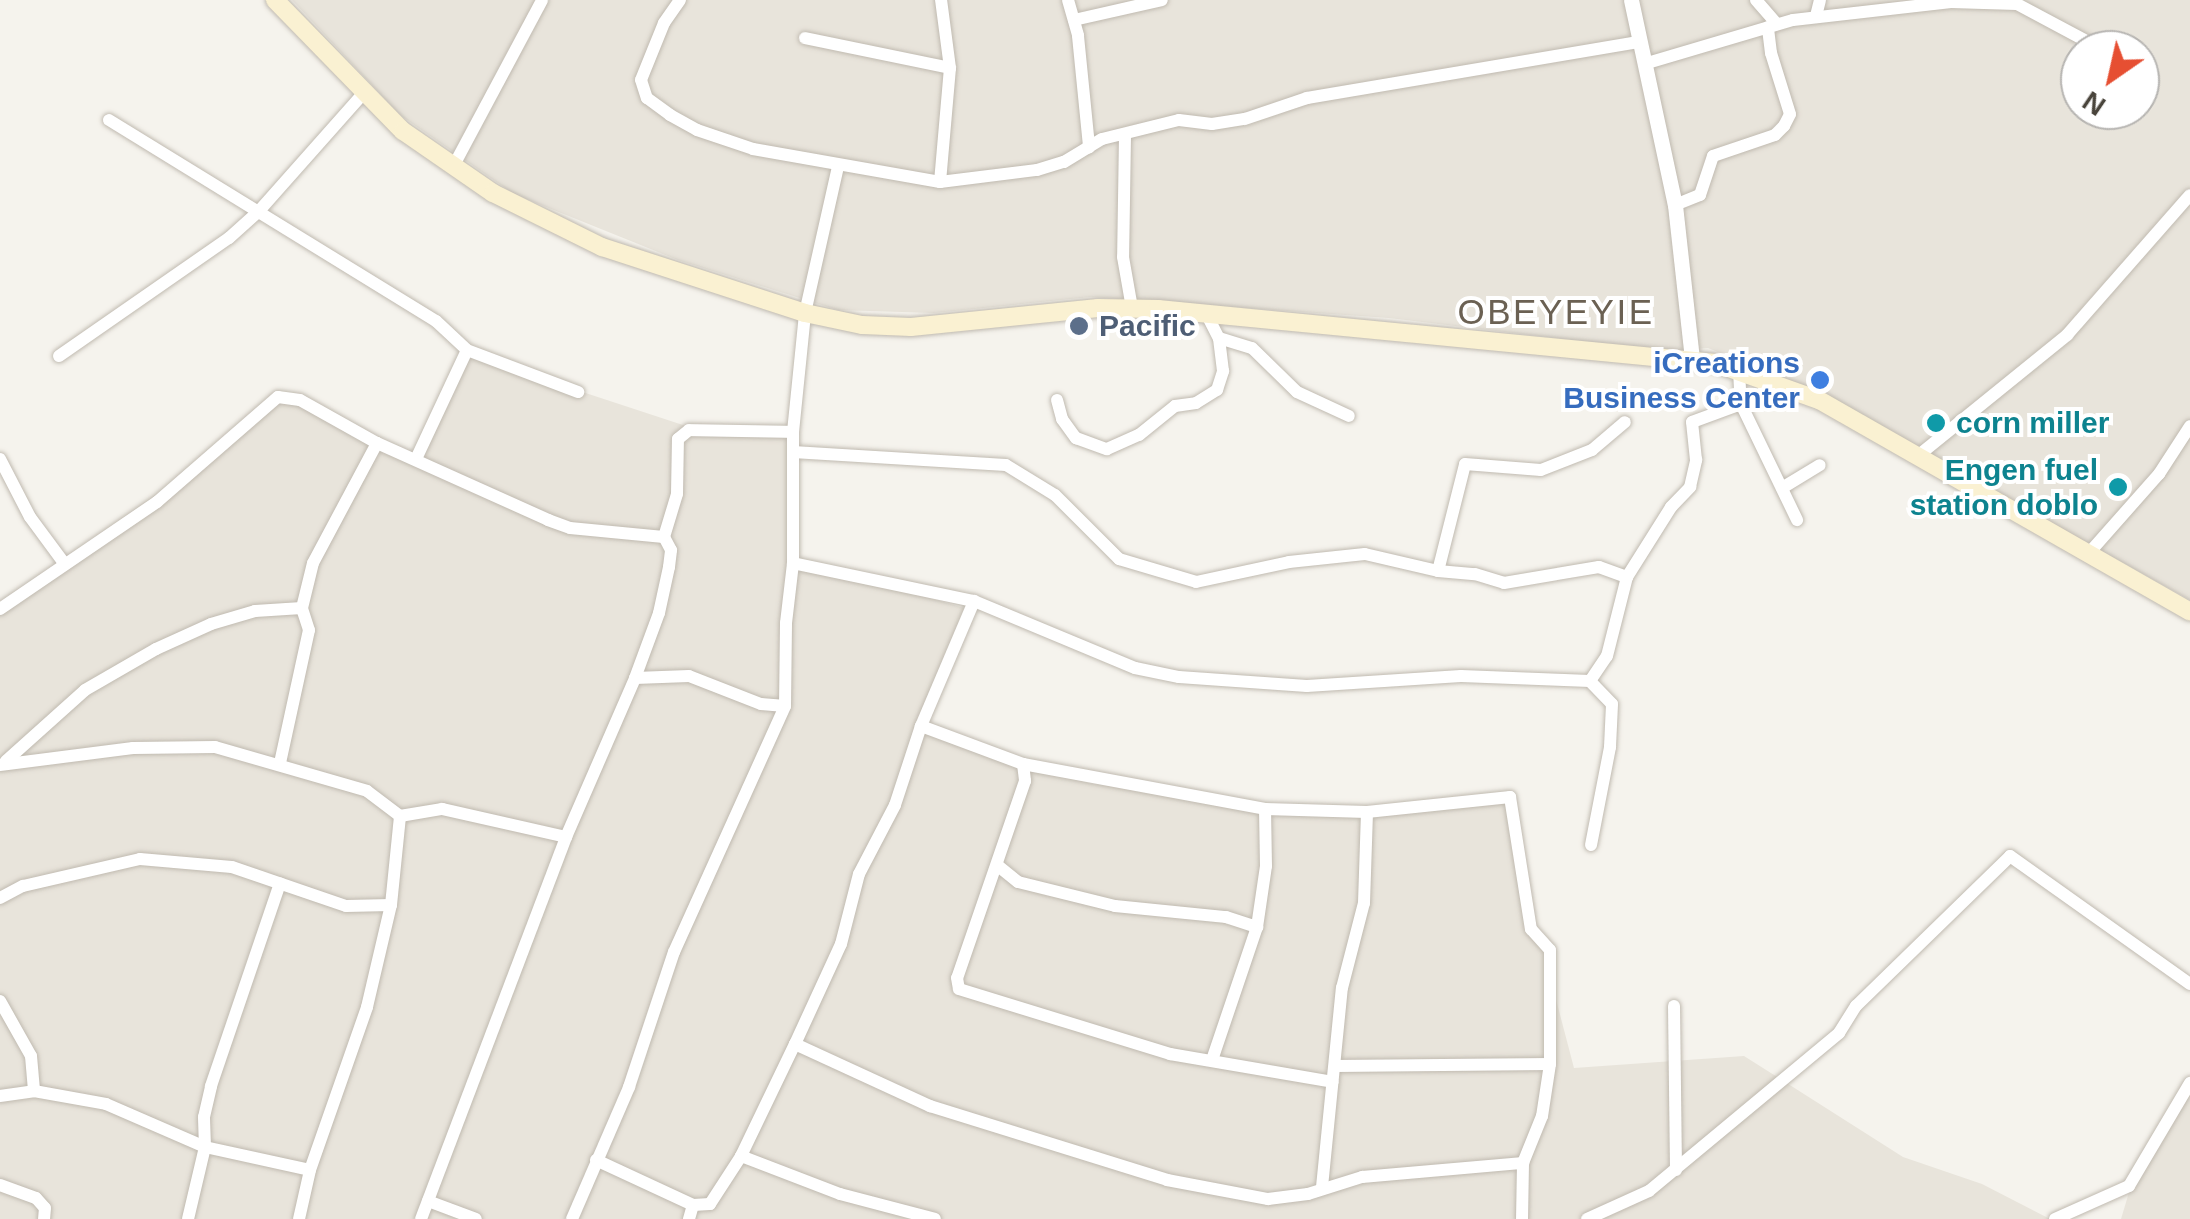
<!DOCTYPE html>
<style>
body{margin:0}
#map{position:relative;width:2190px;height:1219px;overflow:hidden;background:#f5f3ed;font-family:Arial,sans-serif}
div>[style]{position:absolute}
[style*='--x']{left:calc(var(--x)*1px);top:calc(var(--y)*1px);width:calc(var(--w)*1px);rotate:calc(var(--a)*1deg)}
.residential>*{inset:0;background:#e8e4db}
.roads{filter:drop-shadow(0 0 2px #c0bab0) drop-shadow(0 0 2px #c0bab0)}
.minor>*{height:12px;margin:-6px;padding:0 6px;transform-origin:6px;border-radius:6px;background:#fff}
.tertiary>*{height:15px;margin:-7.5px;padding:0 7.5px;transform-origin:7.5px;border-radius:7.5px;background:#fff}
.secondary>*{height:18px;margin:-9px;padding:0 9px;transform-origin:9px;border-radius:9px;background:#faf1d2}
.dots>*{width:28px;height:28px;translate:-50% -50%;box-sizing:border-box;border:5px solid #fff;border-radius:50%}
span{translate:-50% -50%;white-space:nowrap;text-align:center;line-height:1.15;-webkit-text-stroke:8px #fff;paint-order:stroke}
.service-label{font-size:30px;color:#4e5e75;font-weight:700}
.left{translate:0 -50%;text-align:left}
.shop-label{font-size:30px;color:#366cbe;font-weight:700}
.right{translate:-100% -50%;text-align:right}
.culture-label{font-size:30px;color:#0d838f;font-weight:700}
.quarter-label{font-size:35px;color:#6b6153;letter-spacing:2.5px}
.north{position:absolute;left:2060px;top:30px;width:100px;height:100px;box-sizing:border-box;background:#fff;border:2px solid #b6b4b1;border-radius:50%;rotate:214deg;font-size:28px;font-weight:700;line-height:40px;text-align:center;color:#49443b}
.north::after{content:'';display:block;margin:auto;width:35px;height:45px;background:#e64f32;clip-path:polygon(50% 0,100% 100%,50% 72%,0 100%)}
</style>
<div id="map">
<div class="residential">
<div style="clip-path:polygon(evenodd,292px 0,2190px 0,2190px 600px,1808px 388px,1708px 348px,1665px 351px,1389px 318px,1090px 297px,934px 313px,838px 310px,678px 260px,514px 194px,400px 115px,292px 0,2080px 50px,2140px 50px,2140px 110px,2080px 110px,2080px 50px)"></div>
<div style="clip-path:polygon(470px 355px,689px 427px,788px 433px,799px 560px,964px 608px,919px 725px,952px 741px,1092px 784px,1337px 811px,1504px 801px,1574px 1068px,1744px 1056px,1903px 1157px,1982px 1184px,2050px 1219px,0 1219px,0 603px,174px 482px,280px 395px,413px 459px)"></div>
<div style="clip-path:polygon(2190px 1088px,2190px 1219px,2121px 1219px,2130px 1189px)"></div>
</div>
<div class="roads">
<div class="minor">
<div style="--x:680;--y:0;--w:28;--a:125"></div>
<div style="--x:664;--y:23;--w:61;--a:112"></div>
<div style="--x:641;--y:80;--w:19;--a:72"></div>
<div style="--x:647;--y:98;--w:29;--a:36"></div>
<div style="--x:670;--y:115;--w:31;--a:29"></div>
<div style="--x:697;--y:130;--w:59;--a:18.7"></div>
<div style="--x:753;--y:149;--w:190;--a:10"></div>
<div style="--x:940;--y:182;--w:98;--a:-7.1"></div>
<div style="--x:1037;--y:170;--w:28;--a:-17"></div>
<div style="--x:1064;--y:162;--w:44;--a:-31.2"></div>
<div style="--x:1102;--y:139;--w:79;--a:-13.9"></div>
<div style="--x:1179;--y:120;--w:33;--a:7"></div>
<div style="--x:1212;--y:124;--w:33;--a:-9"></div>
<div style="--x:1245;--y:119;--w:65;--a:-18.7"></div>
<div style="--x:1307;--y:98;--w:336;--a:-9.6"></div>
<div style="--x:1068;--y:0;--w:37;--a:74"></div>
<div style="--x:1078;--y:36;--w:112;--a:84.3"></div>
<div style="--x:1756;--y:0;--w:32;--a:49"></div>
<div style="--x:1816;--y:16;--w:16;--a:-76"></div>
<div style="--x:1074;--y:20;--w:90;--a:-12.8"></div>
<div style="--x:805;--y:38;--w:148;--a:11.7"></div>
<div style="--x:1644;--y:64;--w:155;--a:-16.5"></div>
<div style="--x:1793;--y:20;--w:159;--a:-6.5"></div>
<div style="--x:1951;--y:2;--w:66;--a:1.7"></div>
<div style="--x:2017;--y:4;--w:98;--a:28.1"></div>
<div style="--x:2140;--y:74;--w:4;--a:34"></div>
<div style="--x:109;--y:120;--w:384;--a:31.6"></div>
<div style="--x:436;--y:321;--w:42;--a:43.1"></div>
<div style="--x:467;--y:350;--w:119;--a:20.7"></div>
<div style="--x:1125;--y:136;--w:121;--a:90.9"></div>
<div style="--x:1123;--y:257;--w:52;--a:80"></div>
<div style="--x:453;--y:167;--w:189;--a:-61.9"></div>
<div style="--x:940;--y:182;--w:114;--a:-85"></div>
<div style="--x:950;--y:68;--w:69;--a:-97.5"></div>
<div style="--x:1675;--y:205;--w:27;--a:-22"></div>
<div style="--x:1700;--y:195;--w:41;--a:-71.6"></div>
<div style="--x:1713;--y:156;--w:65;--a:-18.7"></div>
<div style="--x:1775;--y:135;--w:13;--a:-45"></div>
<div style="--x:1784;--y:126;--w:13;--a:-63"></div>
<div style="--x:1790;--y:114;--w:64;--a:-107.3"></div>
<div style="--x:1771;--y:53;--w:26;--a:-97"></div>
<div style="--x:1206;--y:313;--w:28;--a:63"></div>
<div style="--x:1219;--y:338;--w:34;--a:17"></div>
<div style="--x:1252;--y:348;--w:63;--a:44.4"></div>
<div style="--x:1297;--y:392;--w:57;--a:24.8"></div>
<div style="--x:59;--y:356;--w:207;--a:-34.8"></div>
<div style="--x:229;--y:238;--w:40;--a:-42"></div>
<div style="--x:259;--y:211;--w:157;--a:-48.4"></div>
<div style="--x:1739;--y:370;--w:34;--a:87"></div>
<div style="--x:1741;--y:404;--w:129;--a:64.2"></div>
<div style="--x:1057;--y:400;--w:20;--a:75"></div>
<div style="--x:1062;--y:419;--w:24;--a:54"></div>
<div style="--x:1076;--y:438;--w:33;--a:20"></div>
<div style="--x:1107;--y:449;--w:35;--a:-24"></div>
<div style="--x:1139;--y:435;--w:46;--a:-38.9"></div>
<div style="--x:1175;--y:406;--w:21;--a:-8"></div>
<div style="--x:1196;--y:403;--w:25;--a:-32"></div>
<div style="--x:1217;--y:390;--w:20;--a:-72"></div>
<div style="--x:1223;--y:371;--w:33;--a:-97"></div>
<div style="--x:793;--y:452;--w:213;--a:3.5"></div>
<div style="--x:1006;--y:465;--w:57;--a:31.5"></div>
<div style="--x:1055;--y:495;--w:91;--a:45"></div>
<div style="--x:1119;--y:559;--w:80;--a:16.6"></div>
<div style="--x:1196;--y:582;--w:95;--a:-12.1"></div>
<div style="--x:1289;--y:562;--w:76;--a:-6"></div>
<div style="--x:1365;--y:554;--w:75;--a:13.1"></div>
<div style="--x:1438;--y:571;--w:37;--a:5"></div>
<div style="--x:1475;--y:574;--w:30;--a:17"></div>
<div style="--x:1504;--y:583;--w:96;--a:-9.6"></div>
<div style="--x:1599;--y:567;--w:30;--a:20"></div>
<div style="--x:1919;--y:455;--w:191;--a:-39"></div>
<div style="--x:2067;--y:335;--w:186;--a:-48.7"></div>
<div style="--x:0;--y:459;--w:65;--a:62.7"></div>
<div style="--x:30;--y:517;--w:57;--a:53.5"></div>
<div style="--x:416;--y:459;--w:120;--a:-64.9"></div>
<div style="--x:1782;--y:488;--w:44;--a:-31.2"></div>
<div style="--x:2089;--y:553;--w:106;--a:-48.5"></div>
<div style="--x:2159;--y:474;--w:57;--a:-57.1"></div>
<div style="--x:793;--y:563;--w:185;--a:11.9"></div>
<div style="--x:974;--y:601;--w:174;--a:22.6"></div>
<div style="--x:1135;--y:668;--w:45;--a:11.6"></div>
<div style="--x:1179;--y:677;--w:128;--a:4"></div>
<div style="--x:1307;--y:686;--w:154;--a:-3.7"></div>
<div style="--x:1461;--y:676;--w:129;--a:2.2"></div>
<div style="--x:1438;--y:571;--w:110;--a:-75.8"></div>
<div style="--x:1465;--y:464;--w:76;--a:4.5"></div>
<div style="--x:1541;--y:470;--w:55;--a:-21.4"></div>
<div style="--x:1592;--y:450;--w:43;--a:-40.3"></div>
<div style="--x:0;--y:609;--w:190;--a:-34.3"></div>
<div style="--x:157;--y:502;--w:160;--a:-41"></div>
<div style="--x:278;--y:397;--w:22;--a:8"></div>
<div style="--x:300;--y:400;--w:88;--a:29.2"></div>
<div style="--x:377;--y:443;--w:188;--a:24.2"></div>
<div style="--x:548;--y:520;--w:23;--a:20"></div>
<div style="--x:570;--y:528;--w:94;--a:5.5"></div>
<div style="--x:635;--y:678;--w:69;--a:-69.7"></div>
<div style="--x:659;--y:613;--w:47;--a:-77.7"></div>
<div style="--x:669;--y:567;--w:17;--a:-83"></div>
<div style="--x:671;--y:550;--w:15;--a:-118"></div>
<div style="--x:664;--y:537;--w:45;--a:-73.2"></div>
<div style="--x:677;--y:494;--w:55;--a:-89"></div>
<div style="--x:678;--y:439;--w:14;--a:-39"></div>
<div style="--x:689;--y:430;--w:104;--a:1.1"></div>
<div style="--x:921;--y:726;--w:109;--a:20.4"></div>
<div style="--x:1023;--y:764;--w:246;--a:10.5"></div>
<div style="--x:1265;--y:809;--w:102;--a:1.7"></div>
<div style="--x:1367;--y:812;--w:144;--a:-6"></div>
<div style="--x:1510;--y:797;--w:134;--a:81"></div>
<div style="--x:1531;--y:929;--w:28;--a:48"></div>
<div style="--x:1550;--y:950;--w:114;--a:90"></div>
<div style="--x:1550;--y:1064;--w:53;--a:98.7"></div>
<div style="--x:1542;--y:1116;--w:51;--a:112"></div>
<div style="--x:1523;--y:1163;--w:56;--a:91"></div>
<div style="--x:6;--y:761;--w:106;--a:-41.9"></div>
<div style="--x:85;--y:690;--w:82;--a:-30"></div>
<div style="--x:156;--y:649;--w:60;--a:-24.4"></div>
<div style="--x:211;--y:624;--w:46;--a:-16.5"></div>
<div style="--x:255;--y:611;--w:47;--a:-3.7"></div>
<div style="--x:280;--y:763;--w:136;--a:-77.7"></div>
<div style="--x:309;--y:630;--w:23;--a:-108"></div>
<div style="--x:302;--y:608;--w:46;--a:-76.3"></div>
<div style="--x:313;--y:563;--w:136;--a:-61.9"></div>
<div style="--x:1023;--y:764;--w:17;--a:83"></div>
<div style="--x:1025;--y:781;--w:208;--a:109"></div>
<div style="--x:957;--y:978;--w:11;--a:80"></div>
<div style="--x:959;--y:989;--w:221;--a:17.1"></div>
<div style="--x:1170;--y:1054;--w:165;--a:9.7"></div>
<div style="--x:0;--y:765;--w:134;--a:-7.3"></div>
<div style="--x:133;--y:748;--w:82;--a:-0.7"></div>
<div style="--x:215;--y:747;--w:158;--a:16.1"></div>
<div style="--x:367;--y:791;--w:41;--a:37.1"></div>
<div style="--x:400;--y:816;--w:43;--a:-9.5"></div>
<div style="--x:442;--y:809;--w:127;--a:12.7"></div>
<div style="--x:1591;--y:845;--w:100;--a:-79"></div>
<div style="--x:1610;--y:747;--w:43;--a:-87.3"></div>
<div style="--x:1612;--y:704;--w:32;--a:-134"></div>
<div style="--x:1590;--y:681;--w:30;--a:-56"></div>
<div style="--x:1607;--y:656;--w:81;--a:-75.8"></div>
<div style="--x:1627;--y:577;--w:83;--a:-57.8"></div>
<div style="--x:1671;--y:507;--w:28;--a:-46"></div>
<div style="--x:1690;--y:487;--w:28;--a:-77"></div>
<div style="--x:1696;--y:460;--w:38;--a:-96"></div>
<div style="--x:1692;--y:422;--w:52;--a:-20.2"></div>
<div style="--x:997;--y:865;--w:27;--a:39"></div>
<div style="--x:1018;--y:882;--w:100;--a:13.9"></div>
<div style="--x:1115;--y:906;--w:112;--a:5.7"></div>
<div style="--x:1226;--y:917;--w:33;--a:18"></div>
<div style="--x:0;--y:898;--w:26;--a:-28"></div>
<div style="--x:23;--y:886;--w:120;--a:-13"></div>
<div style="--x:140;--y:859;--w:92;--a:5"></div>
<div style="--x:232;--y:867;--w:120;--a:18.9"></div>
<div style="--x:346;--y:906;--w:45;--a:-1.3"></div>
<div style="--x:0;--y:1001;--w:63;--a:60.6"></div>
<div style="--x:31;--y:1056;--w:35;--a:85"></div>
<div style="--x:1674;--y:1006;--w:164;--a:89.3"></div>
<div style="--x:795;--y:1044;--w:149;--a:24.7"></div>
<div style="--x:930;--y:1106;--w:248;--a:17.3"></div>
<div style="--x:1167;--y:1180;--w:103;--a:10.7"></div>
<div style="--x:1268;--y:1199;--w:40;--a:-7.1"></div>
<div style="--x:1308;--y:1194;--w:57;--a:-17.5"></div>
<div style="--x:1362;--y:1177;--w:162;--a:-5"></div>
<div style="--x:1212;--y:1060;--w:140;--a:-71.3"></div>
<div style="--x:1257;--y:927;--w:62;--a:-81.6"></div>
<div style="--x:1266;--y:866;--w:57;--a:-91"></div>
<div style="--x:1335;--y:1066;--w:215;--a:-0.5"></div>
<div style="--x:0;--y:1096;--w:34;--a:-8"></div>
<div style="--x:34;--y:1091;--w:73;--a:10.2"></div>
<div style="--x:106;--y:1104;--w:108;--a:23.5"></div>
<div style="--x:205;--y:1147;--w:107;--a:12.4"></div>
<div style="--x:741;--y:1156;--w:106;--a:21"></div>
<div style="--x:840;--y:1194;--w:98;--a:14.7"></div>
<div style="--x:596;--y:1160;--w:107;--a:24.9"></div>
<div style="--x:693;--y:1205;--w:15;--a:106"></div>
<div style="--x:0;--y:1185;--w:38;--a:20"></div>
<div style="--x:36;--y:1198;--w:13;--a:48"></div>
<div style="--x:45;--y:1208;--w:11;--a:95"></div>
<div style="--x:1322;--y:1187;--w:200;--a:-84.3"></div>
<div style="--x:1342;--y:988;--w:88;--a:-75.5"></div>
<div style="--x:1364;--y:903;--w:91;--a:-88.1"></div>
<div style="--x:428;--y:1201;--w:51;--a:20.6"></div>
<div style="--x:693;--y:1205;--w:17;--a:-3"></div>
<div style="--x:710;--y:1204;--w:57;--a:-57.1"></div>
<div style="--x:741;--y:1156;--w:124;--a:-64.3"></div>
<div style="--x:795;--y:1044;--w:110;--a:-65.3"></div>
<div style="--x:841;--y:944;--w:72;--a:-75.6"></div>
<div style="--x:859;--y:874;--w:78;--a:-62.4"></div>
<div style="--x:895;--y:805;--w:83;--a:-71.8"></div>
<div style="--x:921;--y:726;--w:136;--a:-67"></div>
<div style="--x:188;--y:1219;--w:74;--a:-76.7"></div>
<div style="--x:205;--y:1147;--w:30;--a:-92"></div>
<div style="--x:204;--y:1117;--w:32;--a:-77"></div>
<div style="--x:211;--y:1086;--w:214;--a:-71.2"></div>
<div style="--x:299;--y:1219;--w:50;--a:-77.3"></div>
<div style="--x:310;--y:1170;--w:173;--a:-70.7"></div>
<div style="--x:367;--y:1007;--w:105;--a:-76.8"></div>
<div style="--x:391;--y:905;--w:89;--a:-84.2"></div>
<div style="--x:421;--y:1219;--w:409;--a:-69.2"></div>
<div style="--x:566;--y:837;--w:173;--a:-66.5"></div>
<div style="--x:635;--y:678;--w:54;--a:-2.1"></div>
<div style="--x:689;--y:676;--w:77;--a:21.3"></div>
<div style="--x:761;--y:704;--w:24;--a:5"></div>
<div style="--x:572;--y:1219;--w:144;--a:-66.6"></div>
<div style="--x:629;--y:1087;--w:142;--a:-71.6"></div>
<div style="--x:674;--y:952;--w:270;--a:-65.7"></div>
<div style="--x:785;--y:706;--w:83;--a:-89.3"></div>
<div style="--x:786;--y:623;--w:60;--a:-83.3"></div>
<div style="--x:793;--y:563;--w:131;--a:-90"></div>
<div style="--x:793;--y:432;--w:120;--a:-84.2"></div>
<div style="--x:805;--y:313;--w:151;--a:-77.3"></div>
<div style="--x:1587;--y:1219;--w:68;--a:-24.3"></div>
<div style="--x:1649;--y:1191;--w:247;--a:-39.7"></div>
<div style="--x:1839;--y:1033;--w:32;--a:-58"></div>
<div style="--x:1856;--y:1006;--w:215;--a:-44.2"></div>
<div style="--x:2010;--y:856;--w:221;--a:35.4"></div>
<div style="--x:2055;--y:1219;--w:81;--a:-24"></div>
<div style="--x:2129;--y:1186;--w:120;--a:-59.4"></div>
</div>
<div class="tertiary">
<div style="--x:1631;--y:0;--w:210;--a:77.9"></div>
<div style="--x:1675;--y:205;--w:155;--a:83.7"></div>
</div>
<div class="secondary">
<div style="--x:275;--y:0;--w:183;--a:45.7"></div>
<div style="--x:403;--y:131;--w:109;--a:34.6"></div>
<div style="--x:493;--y:193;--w:122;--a:26.4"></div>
<div style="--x:602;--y:247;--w:213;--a:18"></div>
<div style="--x:805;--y:313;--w:58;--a:11.9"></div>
<div style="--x:862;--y:325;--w:49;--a:2.3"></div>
<div style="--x:911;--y:327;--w:188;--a:-5.8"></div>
<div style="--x:1098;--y:308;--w:60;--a:1"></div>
<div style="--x:1158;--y:309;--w:560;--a:5.54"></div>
<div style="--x:1715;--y:363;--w:110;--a:19.6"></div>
<div style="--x:1819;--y:400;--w:427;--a:29.7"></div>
</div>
</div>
<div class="dots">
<div style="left:1079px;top:326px;background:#5c6f8a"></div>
<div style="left:1820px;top:380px;background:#3f7fe0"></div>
<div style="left:1936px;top:423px;background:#0f9aa8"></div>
<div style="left:2118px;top:487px;background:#0f9aa8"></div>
</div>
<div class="service-label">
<span class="left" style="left:1099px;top:326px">Pacific</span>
</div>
<div class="shop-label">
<span class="right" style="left:1800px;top:380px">iCreations<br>Business Center</span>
</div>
<div class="culture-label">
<span class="left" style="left:1956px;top:423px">corn miller</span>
<span class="right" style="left:2098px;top:487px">Engen fuel<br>station doblo</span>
</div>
<div class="quarter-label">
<span style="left:1556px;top:312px">OBEYEYIE</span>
</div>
<div class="north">N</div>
</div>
